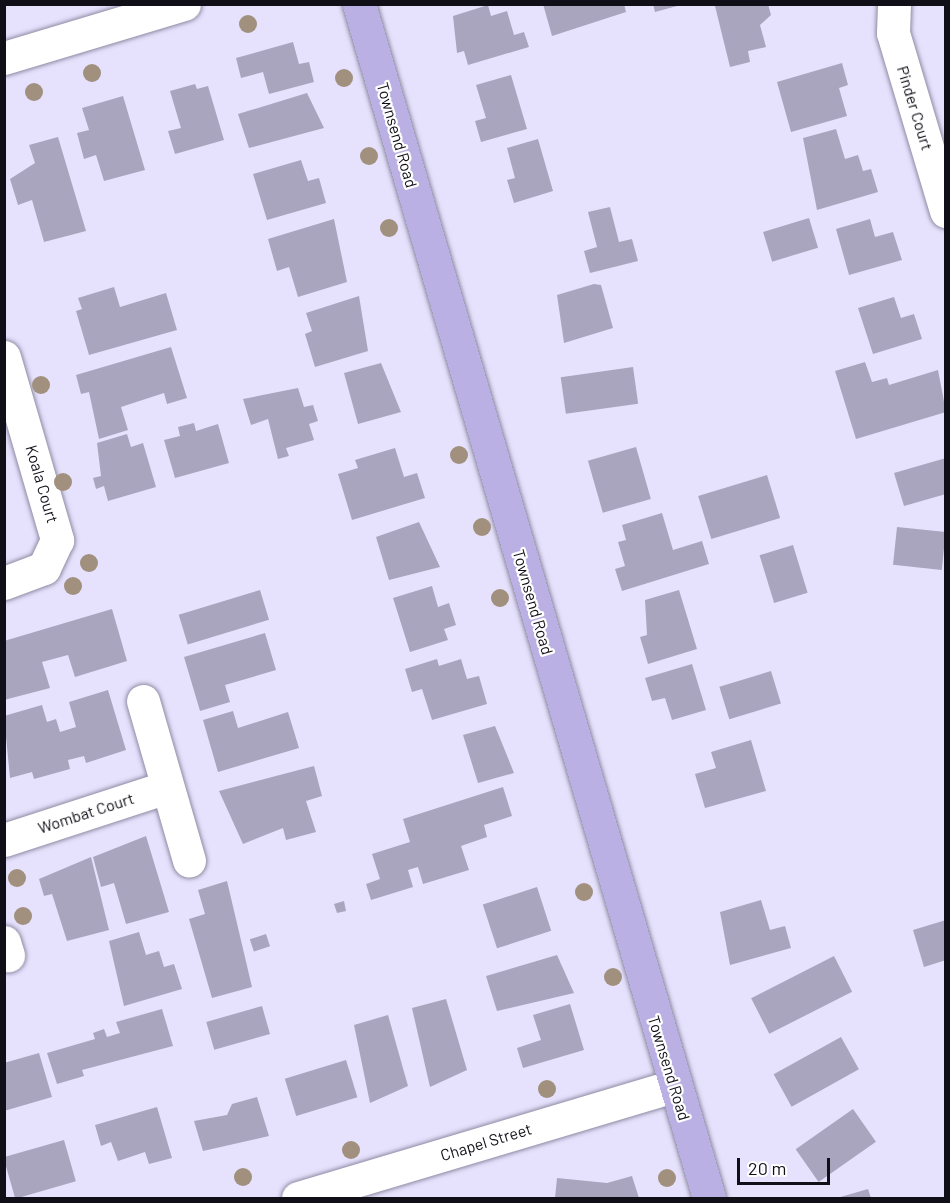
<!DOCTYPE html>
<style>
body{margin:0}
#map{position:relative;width:950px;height:1203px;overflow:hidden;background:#e6e2fd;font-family:Barlow,sans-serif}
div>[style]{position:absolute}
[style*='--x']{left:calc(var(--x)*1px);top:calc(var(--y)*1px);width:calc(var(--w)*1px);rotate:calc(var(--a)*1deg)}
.building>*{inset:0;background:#a9a5be;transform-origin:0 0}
.roads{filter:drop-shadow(0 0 2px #8f8ba4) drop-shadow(0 0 2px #8f8ba4)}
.minor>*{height:33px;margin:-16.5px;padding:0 16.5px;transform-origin:16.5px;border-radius:16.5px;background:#fff}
.major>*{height:33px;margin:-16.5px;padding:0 16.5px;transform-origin:16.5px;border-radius:16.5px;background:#bbb0e3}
.trees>*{width:18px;height:18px;margin:-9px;border-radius:50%;background:#a0907d}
span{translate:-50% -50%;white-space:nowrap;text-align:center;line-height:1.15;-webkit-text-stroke:4.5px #fff;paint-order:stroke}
.street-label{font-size:16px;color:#100e17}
.frame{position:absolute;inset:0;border:6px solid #100e17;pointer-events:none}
.scale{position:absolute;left:737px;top:1158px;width:93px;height:27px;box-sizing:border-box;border:3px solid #100e17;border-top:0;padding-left:8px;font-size:18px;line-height:21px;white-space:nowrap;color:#100e17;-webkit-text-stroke:4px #fff;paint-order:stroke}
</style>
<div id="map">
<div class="building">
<div style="clip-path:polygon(543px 4px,624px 4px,626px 12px,552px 36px)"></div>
<div style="clip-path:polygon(653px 4px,681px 4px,681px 5px,655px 12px)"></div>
<div style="clip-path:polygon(768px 4px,771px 15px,760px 25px,766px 47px,748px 51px,750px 62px,730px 67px,715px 6px)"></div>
<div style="clip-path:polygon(488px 5px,491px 16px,507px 11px,514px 35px,524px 32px,529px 47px,468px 65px,464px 51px,457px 53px,453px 16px)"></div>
<div style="clip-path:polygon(293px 42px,299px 64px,309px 62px,314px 82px,269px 94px,263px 72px,241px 78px,236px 58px)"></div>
<div style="clip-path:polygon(842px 63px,848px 85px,839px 88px,847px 116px,791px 132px,777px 82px)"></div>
<div style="clip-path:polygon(511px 75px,527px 129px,481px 142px,475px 121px,486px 118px,476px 85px)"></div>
<div style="clip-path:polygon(195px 84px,197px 89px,208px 86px,224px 140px,175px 154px,168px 131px,181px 128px,170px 91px)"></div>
<div style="clip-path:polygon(307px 93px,324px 128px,249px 148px,238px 114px)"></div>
<div style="clip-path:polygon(123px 96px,145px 170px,104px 181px,96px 155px,84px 159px,77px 133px,89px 130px,82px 108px)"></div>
<div style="clip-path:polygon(836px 129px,845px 159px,858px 155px,863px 171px,871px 169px,878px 192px,817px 210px,803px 138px)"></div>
<div style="clip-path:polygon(58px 137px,86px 231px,44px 242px,32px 200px,18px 205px,10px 179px,35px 163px,29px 145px)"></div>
<div style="clip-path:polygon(538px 139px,553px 191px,514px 203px,507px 180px,515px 178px,507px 148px)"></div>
<div style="clip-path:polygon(301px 160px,308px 181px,319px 178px,326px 203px,267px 220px,253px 174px)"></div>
<div style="clip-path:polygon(610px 207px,619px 242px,632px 239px,638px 261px,590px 273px,584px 251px,597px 247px,588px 212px)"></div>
<div style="left:809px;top:218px;width:31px;height:48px;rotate:73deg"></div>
<div style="clip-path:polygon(334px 219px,347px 282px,298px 297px,289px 267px,277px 271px,268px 239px)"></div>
<div style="clip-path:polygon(870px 219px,875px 237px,893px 232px,902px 260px,849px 275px,836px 229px)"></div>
<div style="clip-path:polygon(594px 284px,601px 285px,613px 328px,564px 343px,557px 295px)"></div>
<div style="clip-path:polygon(114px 287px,120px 307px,166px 293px,177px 330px,89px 355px,76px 311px,82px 309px,78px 298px)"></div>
<div style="clip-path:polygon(359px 296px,368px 351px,315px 367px,305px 334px,312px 331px,306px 313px)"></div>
<div style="clip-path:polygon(894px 297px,901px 318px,914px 314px,922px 339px,873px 354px,858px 308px)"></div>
<div style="clip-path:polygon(171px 347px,187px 398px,167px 404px,164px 393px,121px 407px,128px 430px,99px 439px,89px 392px,81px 394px,76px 375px)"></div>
<div style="clip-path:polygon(865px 362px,872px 382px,887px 378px,889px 385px,938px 370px,946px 412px,856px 439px,835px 371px)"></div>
<div style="clip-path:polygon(381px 363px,401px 412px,358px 424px,344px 373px)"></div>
<div style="left:633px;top:367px;width:37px;height:73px;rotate:82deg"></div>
<div style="clip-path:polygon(298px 388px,304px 407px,313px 405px,318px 421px,309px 424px,314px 440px,286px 448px,289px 456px,278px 459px,268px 419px,251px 425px,243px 399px)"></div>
<div style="clip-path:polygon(194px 423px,196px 431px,218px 424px,229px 463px,175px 478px,164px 440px,180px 436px,178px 427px)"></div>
<div style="clip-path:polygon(127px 434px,131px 447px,143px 443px,156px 487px,108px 501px,104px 486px,96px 489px,93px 478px,101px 476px,97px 443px)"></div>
<div style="left:636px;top:447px;width:54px;height:50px;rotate:74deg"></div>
<div style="clip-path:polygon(395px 448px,404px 477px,417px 473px,425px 498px,352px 520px,338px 474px,358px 468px,355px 460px)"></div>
<div style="clip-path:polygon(946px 458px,946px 494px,904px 506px,894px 473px)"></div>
<div style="left:767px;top:475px;width:45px;height:72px;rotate:73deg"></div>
<div style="clip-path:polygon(662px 513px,673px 550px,702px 541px,709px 564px,622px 591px,615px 569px,625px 566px,618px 542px,626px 540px,622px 525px)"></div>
<div style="clip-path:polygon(419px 522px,440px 567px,389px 580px,376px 537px)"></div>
<div style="left:897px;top:527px;width:49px;height:38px;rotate:6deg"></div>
<div style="left:793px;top:545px;width:50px;height:35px;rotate:73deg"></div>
<div style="clip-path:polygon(432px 586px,438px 607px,449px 603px,456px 625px,444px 629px,448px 640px,410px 652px,393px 598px)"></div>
<div style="left:260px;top:590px;width:31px;height:85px;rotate:73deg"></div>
<div style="clip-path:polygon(679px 590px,697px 649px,648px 664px,640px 637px,647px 635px,645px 600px)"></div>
<div style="clip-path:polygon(112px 609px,127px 661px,75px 677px,68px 655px,42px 662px,50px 688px,4px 700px,4px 641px)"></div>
<div style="clip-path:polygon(265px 633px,276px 670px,225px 685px,230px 702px,200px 711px,184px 657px)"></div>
<div style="clip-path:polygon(437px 659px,439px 666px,461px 659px,467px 679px,479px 676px,487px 704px,432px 720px,422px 689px,412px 692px,405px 669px)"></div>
<div style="clip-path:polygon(692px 664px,706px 710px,672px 720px,665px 698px,652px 701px,645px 678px)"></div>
<div style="left:771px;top:671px;width:34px;height:54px;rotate:73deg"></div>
<div style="clip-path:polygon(108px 690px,126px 750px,86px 763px,84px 756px,68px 760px,70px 769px,34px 779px,32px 772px,10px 778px,4px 716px,42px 705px,47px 722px,56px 719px,60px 732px,76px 727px,69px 702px)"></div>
<div style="clip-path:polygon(233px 711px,238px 728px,288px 712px,299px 748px,218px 772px,203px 720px)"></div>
<div style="clip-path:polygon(495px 726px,514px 773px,478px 783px,463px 735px)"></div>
<div style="clip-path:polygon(751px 740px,766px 791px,705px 808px,695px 774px,716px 768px,711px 752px)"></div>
<div style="clip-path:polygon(314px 766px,322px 796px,306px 801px,316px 832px,286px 840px,283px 828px,243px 844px,219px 791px)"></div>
<div style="clip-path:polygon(503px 787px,512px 816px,484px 825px,487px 837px,461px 846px,469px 870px,423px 884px,418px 867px,408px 870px,413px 887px,371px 900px,366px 884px,380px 879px,372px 854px,410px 842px,403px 819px)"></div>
<div style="clip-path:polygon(146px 836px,169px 912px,126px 924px,114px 883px,101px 887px,93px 857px)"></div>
<div style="clip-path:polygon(91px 857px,109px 930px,67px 941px,52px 894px,44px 896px,39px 879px)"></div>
<div style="clip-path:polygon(227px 881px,252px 987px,212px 998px,189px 919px,205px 914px,198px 890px)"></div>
<div style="left:537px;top:887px;width:46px;height:57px;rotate:72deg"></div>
<div style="clip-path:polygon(761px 900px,770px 930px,785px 926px,791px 948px,730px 965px,720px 912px)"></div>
<div style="clip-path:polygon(344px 901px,346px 911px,337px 913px,334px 904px)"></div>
<div style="clip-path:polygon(946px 920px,946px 960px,924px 967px,913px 930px)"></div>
<div style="clip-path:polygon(139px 932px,146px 955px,159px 951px,164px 967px,174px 964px,182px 989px,124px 1006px,109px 941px)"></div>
<div style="left:266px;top:934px;width:13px;height:17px;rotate:72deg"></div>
<div style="clip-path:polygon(557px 955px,574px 993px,497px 1011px,486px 976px)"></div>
<div style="left:834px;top:956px;width:40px;height:93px;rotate:63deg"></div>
<div style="clip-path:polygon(446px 999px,467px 1070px,430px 1087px,412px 1008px)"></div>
<div style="clip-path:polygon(570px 1004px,584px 1050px,523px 1068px,517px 1048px,541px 1040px,533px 1015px)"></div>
<div style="left:262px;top:1006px;width:29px;height:58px;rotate:74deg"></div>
<div style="clip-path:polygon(162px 1009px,173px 1046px,82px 1070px,84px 1076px,57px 1084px,47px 1053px,95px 1039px,93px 1033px,104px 1029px,107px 1037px,120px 1033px,116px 1022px)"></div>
<div style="clip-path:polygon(388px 1015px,408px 1086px,370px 1103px,354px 1025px)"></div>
<div style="left:841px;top:1037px;width:37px;height:77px;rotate:61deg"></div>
<div style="clip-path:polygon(39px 1053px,52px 1097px,4px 1111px,4px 1063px)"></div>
<div style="left:346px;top:1060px;width:39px;height:64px;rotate:73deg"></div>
<div style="clip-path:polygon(257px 1097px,269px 1136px,203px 1151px,194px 1121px,227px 1115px,232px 1104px)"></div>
<div style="clip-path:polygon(157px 1107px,172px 1158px,149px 1164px,145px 1152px,118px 1161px,111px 1142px,101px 1146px,95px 1125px)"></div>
<div style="left:853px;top:1109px;width:40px;height:70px;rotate:55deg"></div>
<div style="left:64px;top:1140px;width:43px;height:63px;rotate:74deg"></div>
<div style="clip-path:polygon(632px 1176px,639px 1198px,555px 1198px,557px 1178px,607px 1183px)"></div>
<div style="clip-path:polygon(868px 1189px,871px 1198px,837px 1198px)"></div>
</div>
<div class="roads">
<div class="minor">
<div style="--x:894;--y:4;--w:29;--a:92"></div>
<div style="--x:893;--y:33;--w:186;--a:73.4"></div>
<div style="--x:4;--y:58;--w:188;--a:-16.7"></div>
<div style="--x:4;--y:357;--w:191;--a:73.8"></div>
<div style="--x:57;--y:540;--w:31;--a:115"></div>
<div style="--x:44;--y:568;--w:43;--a:159.4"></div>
<div style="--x:143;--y:701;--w:166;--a:73.9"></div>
<div style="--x:4;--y:840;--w:171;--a:-18"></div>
<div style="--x:4;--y:942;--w:14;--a:73"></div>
<div style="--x:298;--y:1198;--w:392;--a:-16.6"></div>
</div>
<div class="major">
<div style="--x:359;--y:4;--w:1244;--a:73.66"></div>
</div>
</div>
<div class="trees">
<div style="left:248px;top:24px"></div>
<div style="left:92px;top:73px"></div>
<div style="left:344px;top:78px"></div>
<div style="left:34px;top:92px"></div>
<div style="left:369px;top:156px"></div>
<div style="left:389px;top:228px"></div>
<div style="left:41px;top:385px"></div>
<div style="left:459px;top:455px"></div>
<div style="left:63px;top:482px"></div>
<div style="left:482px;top:527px"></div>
<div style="left:89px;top:563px"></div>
<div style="left:73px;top:586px"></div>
<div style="left:500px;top:598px"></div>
<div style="left:17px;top:878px"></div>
<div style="left:584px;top:892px"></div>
<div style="left:23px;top:916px"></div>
<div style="left:613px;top:977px"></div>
<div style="left:547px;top:1089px"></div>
<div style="left:351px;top:1150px"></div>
<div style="left:243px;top:1177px"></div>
<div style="left:667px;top:1178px"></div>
</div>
<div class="street-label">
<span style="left:915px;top:108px;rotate:73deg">Pinder Court</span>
<span style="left:397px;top:135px;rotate:74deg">Townsend Road</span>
<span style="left:42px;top:484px;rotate:74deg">Koala Court</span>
<span style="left:533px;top:602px;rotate:74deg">Townsend Road</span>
<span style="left:86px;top:813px;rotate:-18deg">Wombat Court</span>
<span style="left:669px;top:1068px;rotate:73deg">Townsend Road</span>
<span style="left:486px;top:1142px;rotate:-17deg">Chapel Street</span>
</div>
<div class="frame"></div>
<div class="scale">20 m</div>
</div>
